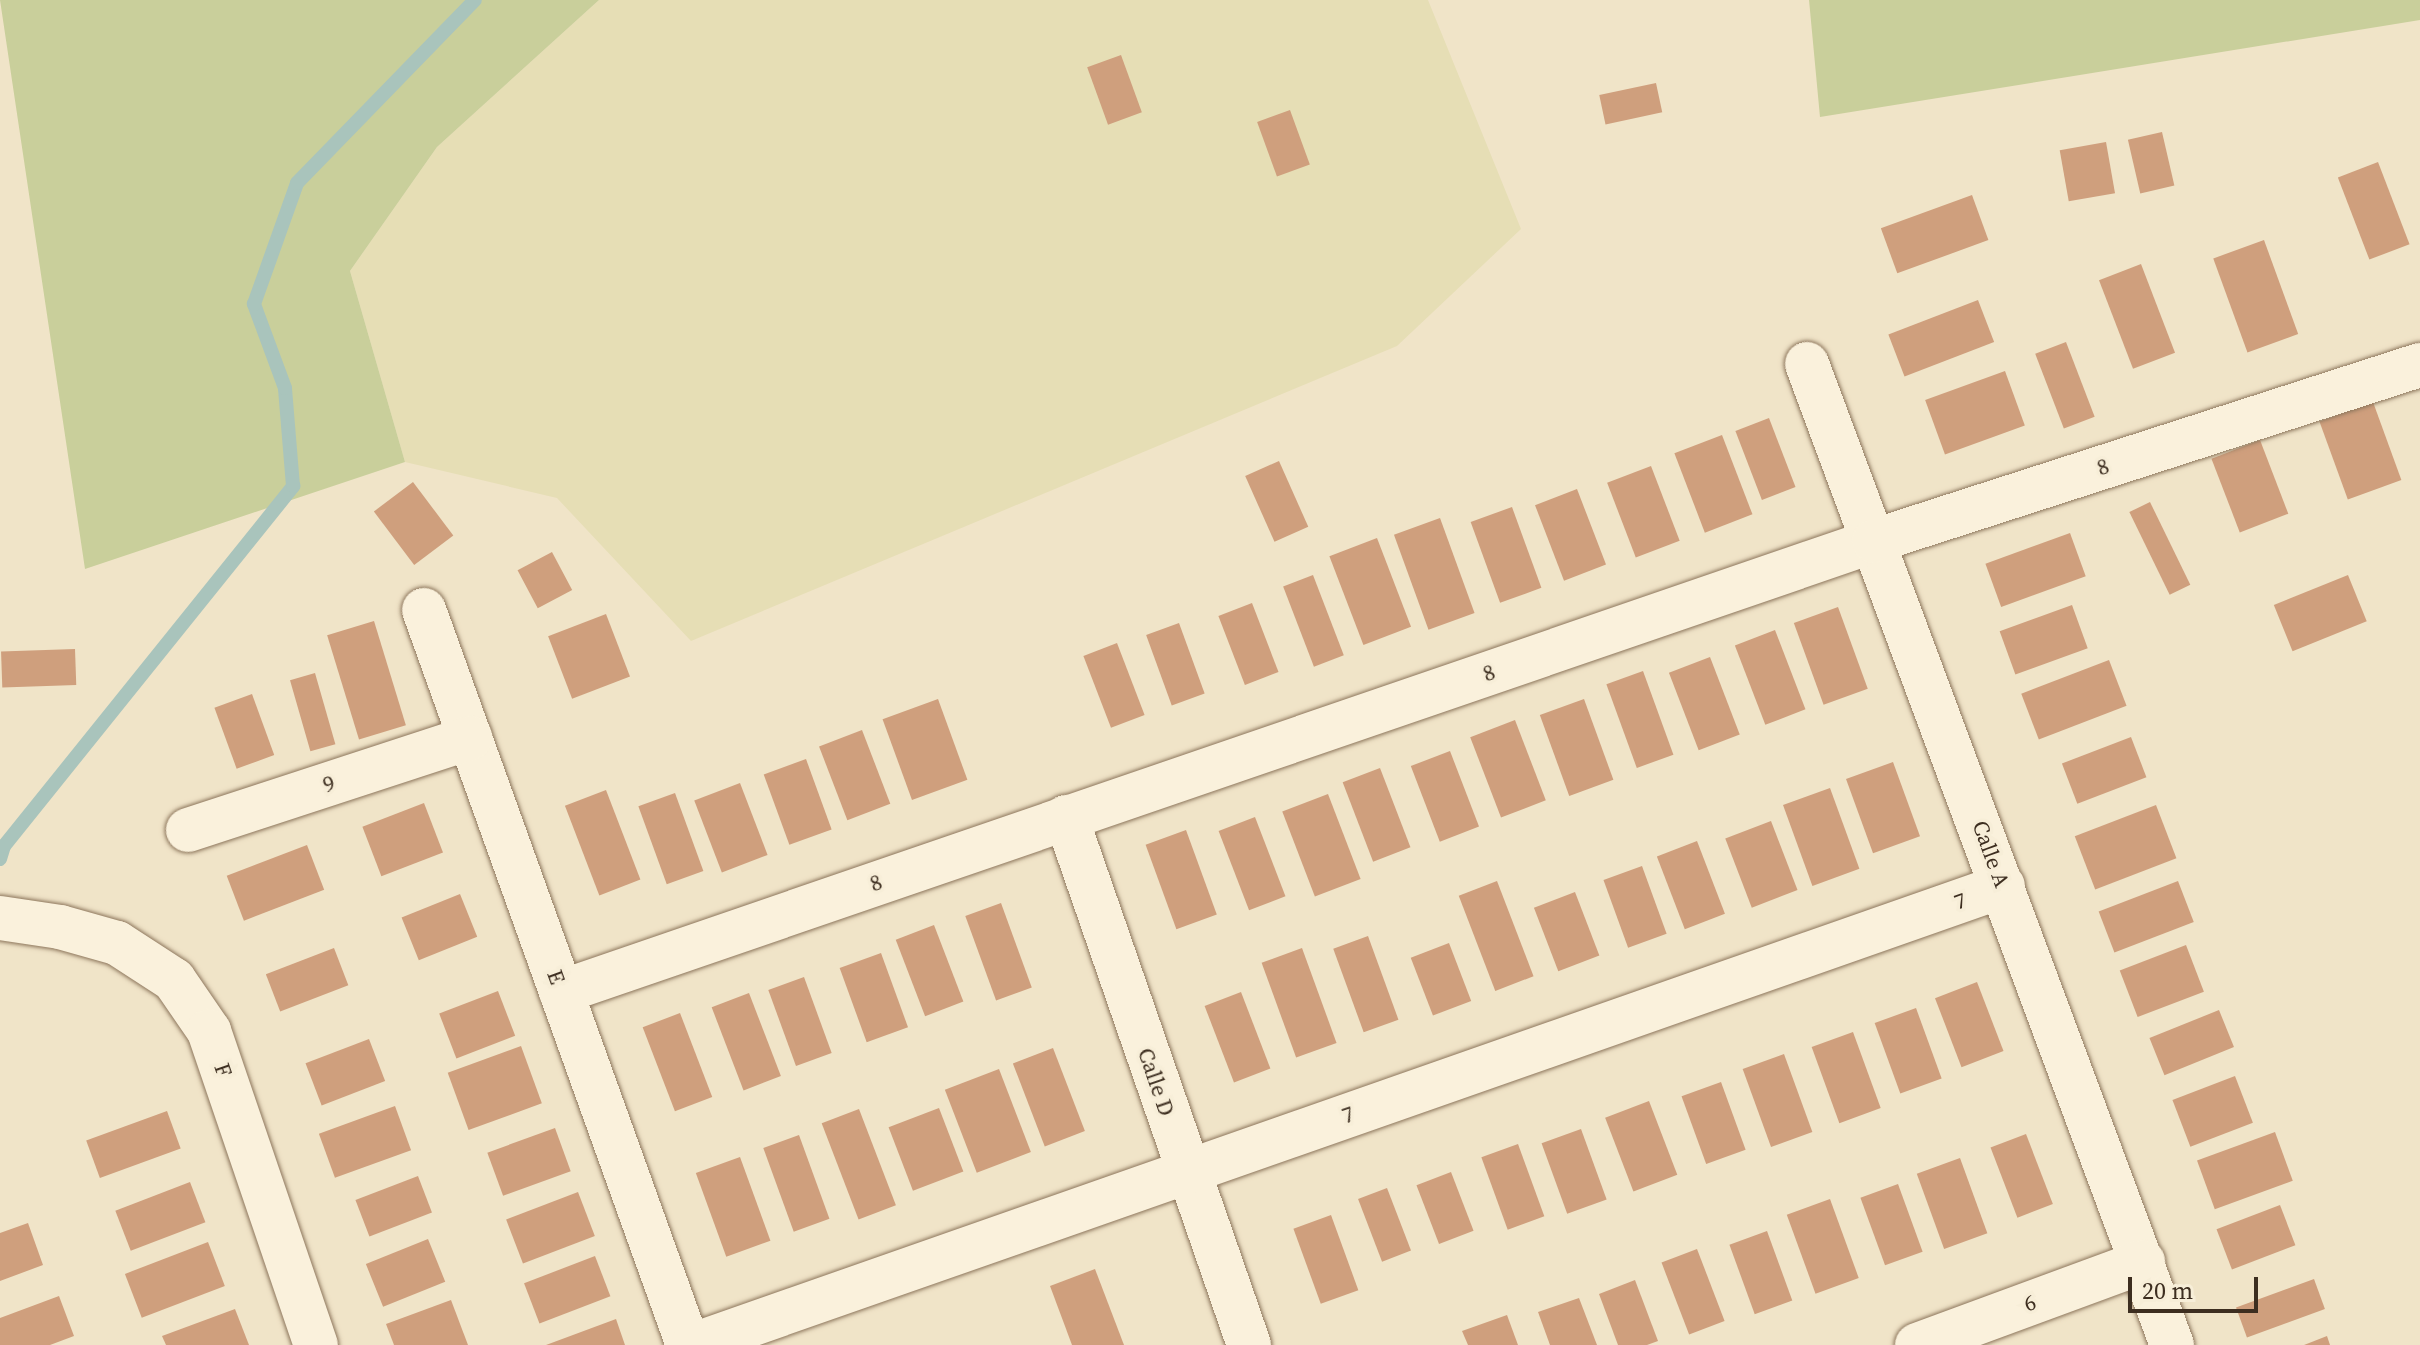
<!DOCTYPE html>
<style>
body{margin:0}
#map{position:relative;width:2420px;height:1345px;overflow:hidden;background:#f0e4c8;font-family:"Source Serif 4",serif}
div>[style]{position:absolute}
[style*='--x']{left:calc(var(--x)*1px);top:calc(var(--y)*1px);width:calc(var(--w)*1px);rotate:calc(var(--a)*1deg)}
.farmland>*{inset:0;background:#e6deb5}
.green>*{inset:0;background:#c9cf9b}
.stream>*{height:14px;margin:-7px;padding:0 7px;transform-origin:7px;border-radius:7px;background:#a9c4bc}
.building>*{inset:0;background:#cf9f7d;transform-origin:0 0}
.roads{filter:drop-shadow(0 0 2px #8d765c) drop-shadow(0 0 2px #8d765c)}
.street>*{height:44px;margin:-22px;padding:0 22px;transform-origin:22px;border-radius:22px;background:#faf1dc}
span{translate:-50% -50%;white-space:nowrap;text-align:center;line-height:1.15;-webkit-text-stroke:7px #f7eed8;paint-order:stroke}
.street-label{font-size:22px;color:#3d2e20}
.scale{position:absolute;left:2128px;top:1277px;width:130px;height:36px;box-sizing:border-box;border:4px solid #3d2e20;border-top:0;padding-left:10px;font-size:24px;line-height:28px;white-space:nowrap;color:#3d2e20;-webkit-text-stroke:6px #f7eed8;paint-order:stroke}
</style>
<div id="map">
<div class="farmland">
<div style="clip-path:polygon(599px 0,1428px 0,1521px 229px,1397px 346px,691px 641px,557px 498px,405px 462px,350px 271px,437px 147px)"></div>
</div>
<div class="green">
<div style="clip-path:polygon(0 0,599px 0,437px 147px,350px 271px,405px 462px,85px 569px)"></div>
<div style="clip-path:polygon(1809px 0,2420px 0,2420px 20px,1820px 117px)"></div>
</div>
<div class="stream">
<div style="--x:0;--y:859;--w:14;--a:-73"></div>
<div style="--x:4;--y:846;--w:462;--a:-51.2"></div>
<div style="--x:293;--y:486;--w:98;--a:-94.7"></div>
<div style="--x:285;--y:388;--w:90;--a:-110.3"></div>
<div style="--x:254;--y:304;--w:128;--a:-70.4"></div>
<div style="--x:297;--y:183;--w:255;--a:-45.8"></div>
</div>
<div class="building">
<div style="left:1121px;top:55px;width:61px;height:36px;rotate:70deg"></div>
<div style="left:1656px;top:83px;width:30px;height:58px;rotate:78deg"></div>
<div style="left:1290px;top:110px;width:58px;height:35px;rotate:70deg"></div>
<div style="left:2162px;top:132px;width:55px;height:35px;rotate:77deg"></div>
<div style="left:2106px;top:142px;width:52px;height:47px;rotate:80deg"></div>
<div style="left:2378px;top:162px;width:88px;height:43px;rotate:69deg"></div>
<div style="left:1972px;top:195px;width:48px;height:97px;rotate:70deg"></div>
<div style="left:2264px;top:240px;width:100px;height:54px;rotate:70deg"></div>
<div style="left:2141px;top:264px;width:95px;height:45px;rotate:69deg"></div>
<div style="left:1978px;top:300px;width:45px;height:96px;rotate:69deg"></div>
<div style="left:2066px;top:342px;width:80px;height:33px;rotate:69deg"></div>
<div style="left:2005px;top:371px;width:58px;height:85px;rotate:70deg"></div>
<div style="left:2373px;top:402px;width:83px;height:57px;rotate:70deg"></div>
<div style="left:1769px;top:418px;width:74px;height:36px;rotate:69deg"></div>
<div style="left:1722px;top:435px;width:85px;height:51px;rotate:69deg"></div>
<div style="left:2260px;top:440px;width:79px;height:52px;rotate:69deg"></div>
<div style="left:1279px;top:461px;width:72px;height:37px;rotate:66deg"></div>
<div style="left:1651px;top:466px;width:80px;height:47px;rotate:69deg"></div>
<div style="left:413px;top:482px;width:67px;height:49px;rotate:53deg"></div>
<div style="left:1577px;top:489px;width:81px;height:45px;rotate:69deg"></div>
<div style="left:2150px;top:502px;width:92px;height:23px;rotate:64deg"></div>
<div style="left:1512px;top:507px;width:86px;height:44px;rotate:70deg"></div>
<div style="left:1440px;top:518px;width:101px;height:49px;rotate:70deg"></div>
<div style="left:2070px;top:533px;width:46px;height:90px;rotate:70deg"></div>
<div style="left:1377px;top:538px;width:95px;height:51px;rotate:69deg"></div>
<div style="left:552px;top:552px;width:43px;height:39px;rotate:62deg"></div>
<div style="left:1313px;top:575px;width:86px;height:32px;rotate:69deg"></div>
<div style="left:2348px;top:575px;width:50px;height:80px;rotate:68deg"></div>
<div style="left:1252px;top:603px;width:74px;height:36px;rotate:69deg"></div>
<div style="left:2072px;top:605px;width:46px;height:77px;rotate:70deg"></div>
<div style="left:1838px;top:607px;width:87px;height:47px;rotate:70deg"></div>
<div style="left:606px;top:614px;width:67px;height:62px;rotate:69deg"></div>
<div style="left:374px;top:621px;width:109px;height:49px;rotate:73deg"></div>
<div style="left:1179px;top:623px;width:75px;height:35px;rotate:70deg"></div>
<div style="left:1775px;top:630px;width:85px;height:43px;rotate:69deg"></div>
<div style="left:1117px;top:643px;width:77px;height:36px;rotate:69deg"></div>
<div style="left:75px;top:649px;width:36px;height:74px;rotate:88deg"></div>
<div style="left:1710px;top:657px;width:83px;height:44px;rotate:69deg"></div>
<div style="left:2109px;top:660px;width:49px;height:94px;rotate:69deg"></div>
<div style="left:1643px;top:671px;width:89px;height:39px;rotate:70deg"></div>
<div style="left:315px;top:673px;width:74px;height:26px;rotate:74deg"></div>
<div style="left:252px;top:694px;width:65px;height:40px;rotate:70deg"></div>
<div style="left:938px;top:699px;width:86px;height:59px;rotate:70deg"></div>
<div style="left:1584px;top:699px;width:86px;height:47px;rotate:70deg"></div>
<div style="left:1515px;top:720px;width:86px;height:48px;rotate:69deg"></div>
<div style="left:862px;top:730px;width:79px;height:46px;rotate:69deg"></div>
<div style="left:2131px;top:737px;width:43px;height:74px;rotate:69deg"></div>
<div style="left:1450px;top:751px;width:81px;height:42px;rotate:69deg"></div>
<div style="left:806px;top:759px;width:75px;height:45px;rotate:70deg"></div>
<div style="left:1893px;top:762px;width:79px;height:50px;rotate:70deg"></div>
<div style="left:1380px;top:768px;width:85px;height:40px;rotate:69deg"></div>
<div style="left:740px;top:783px;width:77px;height:49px;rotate:69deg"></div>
<div style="left:1830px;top:788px;width:86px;height:50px;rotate:70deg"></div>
<div style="left:606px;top:790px;width:96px;height:44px;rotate:69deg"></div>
<div style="left:675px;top:793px;width:83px;height:39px;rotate:70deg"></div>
<div style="left:1328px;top:794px;width:91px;height:49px;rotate:69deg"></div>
<div style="left:424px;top:803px;width:53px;height:66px;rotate:69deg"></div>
<div style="left:2156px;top:805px;width:57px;height:87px;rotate:69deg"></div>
<div style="left:1255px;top:817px;width:85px;height:39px;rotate:69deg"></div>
<div style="left:1771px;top:821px;width:74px;height:49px;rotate:69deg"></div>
<div style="left:1186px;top:830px;width:90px;height:43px;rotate:70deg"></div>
<div style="left:1697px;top:841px;width:78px;height:43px;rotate:69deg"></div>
<div style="left:307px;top:845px;width:48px;height:86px;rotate:69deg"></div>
<div style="left:1642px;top:866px;width:72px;height:41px;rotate:70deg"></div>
<div style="left:1497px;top:881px;width:102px;height:41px;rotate:69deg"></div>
<div style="left:2178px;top:881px;width:44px;height:85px;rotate:69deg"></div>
<div style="left:1575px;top:892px;width:68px;height:44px;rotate:69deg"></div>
<div style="left:460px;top:894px;width:46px;height:63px;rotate:68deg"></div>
<div style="left:1001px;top:903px;width:90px;height:38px;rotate:70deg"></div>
<div style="left:934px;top:925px;width:82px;height:41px;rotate:69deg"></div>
<div style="left:1368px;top:936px;width:89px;height:37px;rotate:70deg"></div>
<div style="left:1449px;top:943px;width:62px;height:41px;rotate:69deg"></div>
<div style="left:2186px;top:945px;width:50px;height:71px;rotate:69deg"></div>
<div style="left:334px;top:948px;width:40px;height:73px;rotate:69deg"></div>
<div style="left:1302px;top:948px;width:101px;height:43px;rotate:70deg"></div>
<div style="left:881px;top:953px;width:79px;height:44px;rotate:70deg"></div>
<div style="left:804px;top:977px;width:81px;height:38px;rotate:70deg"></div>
<div style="left:1977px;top:982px;width:74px;height:45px;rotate:69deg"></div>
<div style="left:498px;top:991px;width:48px;height:63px;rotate:69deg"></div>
<div style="left:1241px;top:992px;width:82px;height:39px;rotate:69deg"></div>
<div style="left:749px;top:993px;width:89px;height:40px;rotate:69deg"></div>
<div style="left:1916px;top:1008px;width:75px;height:44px;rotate:70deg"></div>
<div style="left:2219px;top:1010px;width:40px;height:75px;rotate:68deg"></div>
<div style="left:680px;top:1013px;width:90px;height:40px;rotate:69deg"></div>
<div style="left:1853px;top:1032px;width:81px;height:44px;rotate:70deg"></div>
<div style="left:369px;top:1039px;width:45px;height:68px;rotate:69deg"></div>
<div style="left:521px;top:1046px;width:61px;height:78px;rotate:70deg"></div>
<div style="left:1053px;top:1048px;width:89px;height:43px;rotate:69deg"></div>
<div style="left:1784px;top:1054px;width:83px;height:44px;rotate:70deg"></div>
<div style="left:999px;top:1069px;width:89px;height:58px;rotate:69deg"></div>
<div style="left:2235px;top:1076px;width:50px;height:67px;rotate:69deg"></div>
<div style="left:1721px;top:1082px;width:72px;height:42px;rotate:70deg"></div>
<div style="left:1649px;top:1101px;width:79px;height:47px;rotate:69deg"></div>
<div style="left:395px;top:1106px;width:47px;height:81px;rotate:70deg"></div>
<div style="left:939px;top:1108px;width:68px;height:54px;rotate:69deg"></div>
<div style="left:859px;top:1109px;width:103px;height:40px;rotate:69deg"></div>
<div style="left:167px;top:1111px;width:40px;height:86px;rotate:70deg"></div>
<div style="left:555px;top:1128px;width:46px;height:72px;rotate:70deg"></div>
<div style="left:1581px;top:1129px;width:75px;height:42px;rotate:70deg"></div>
<div style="left:2275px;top:1132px;width:52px;height:83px;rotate:70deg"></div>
<div style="left:2026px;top:1134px;width:75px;height:38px;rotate:69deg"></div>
<div style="left:799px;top:1135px;width:89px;height:38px;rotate:70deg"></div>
<div style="left:1518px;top:1144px;width:77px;height:39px;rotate:70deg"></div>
<div style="left:740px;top:1157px;width:89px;height:47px;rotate:70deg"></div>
<div style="left:1960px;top:1158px;width:80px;height:46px;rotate:70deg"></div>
<div style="left:1451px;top:1172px;width:63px;height:37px;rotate:69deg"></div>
<div style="left:418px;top:1176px;width:39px;height:67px;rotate:69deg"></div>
<div style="left:190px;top:1182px;width:43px;height:80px;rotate:69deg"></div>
<div style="left:1898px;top:1184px;width:72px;height:40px;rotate:70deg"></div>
<div style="left:1387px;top:1188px;width:67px;height:31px;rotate:69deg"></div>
<div style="left:578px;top:1192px;width:47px;height:77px;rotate:69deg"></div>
<div style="left:1830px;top:1199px;width:84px;height:46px;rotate:70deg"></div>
<div style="left:2280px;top:1205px;width:43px;height:68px;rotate:69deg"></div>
<div style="left:1331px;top:1215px;width:80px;height:40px;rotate:70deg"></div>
<div style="clip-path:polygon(28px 1223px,43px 1265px,0 1281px,0 1233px)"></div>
<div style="left:1767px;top:1231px;width:74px;height:40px;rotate:70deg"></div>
<div style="left:428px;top:1239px;width:46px;height:67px;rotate:68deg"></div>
<div style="left:208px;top:1242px;width:47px;height:89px;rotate:69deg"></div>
<div style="left:1697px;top:1249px;width:77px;height:38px;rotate:69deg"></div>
<div style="left:595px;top:1256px;width:43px;height:76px;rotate:69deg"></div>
<div style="clip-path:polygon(1095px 1269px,1124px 1345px,1072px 1345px,1050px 1286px)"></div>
<div style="left:2314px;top:1279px;width:32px;height:83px;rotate:70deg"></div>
<div style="clip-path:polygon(1635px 1280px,1658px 1341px,1647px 1345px,1618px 1345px,1599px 1294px)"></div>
<div style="clip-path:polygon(59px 1296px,74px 1336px,50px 1345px,0 1345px,0 1318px)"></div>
<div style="clip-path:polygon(1579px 1298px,1597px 1345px,1550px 1345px,1538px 1312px)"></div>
<div style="clip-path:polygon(451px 1300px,468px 1345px,394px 1345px,386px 1324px)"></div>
<div style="clip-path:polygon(235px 1309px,249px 1345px,166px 1345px,162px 1336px)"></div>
<div style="clip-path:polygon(1507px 1315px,1518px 1345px,1468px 1345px,1462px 1331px)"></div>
<div style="clip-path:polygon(616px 1319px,625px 1345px,546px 1345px)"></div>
<div style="clip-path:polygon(2327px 1336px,2330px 1345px,2304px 1345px)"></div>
</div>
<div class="roads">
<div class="street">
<div style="--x:1807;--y:364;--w:1047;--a:69.59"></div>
<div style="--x:424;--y:610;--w:781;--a:70.24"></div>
<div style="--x:1066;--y:817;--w:559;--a:70.88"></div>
<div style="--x:188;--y:830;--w:297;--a:-18.1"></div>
<div style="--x:0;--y:918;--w:61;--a:8.5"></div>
<div style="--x:60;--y:927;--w:59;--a:15.7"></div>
<div style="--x:117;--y:943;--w:68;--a:33"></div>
<div style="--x:174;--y:980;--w:62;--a:55.5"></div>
<div style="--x:209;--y:1031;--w:332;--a:71.2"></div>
<div style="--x:561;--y:992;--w:1388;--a:-18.96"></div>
<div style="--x:1874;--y:541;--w:574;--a:-17.87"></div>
<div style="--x:693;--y:1345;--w:1388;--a:-19.31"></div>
<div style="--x:1917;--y:1345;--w:241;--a:-20.2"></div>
</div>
</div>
<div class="street-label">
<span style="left:2103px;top:467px;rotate:-18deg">8</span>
<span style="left:1489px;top:673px;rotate:-19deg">8</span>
<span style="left:329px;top:784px;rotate:-18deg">9</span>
<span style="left:1991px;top:854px;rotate:70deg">Calle A</span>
<span style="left:876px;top:883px;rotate:-19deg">8</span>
<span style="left:1960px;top:901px;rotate:-19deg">7</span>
<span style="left:556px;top:977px;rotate:70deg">E</span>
<span style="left:223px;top:1070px;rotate:71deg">F</span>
<span style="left:1156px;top:1082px;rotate:71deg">Calle D</span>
<span style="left:1348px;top:1115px;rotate:-19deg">7</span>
<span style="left:2030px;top:1303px;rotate:-20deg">6</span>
</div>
<div class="scale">20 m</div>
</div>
